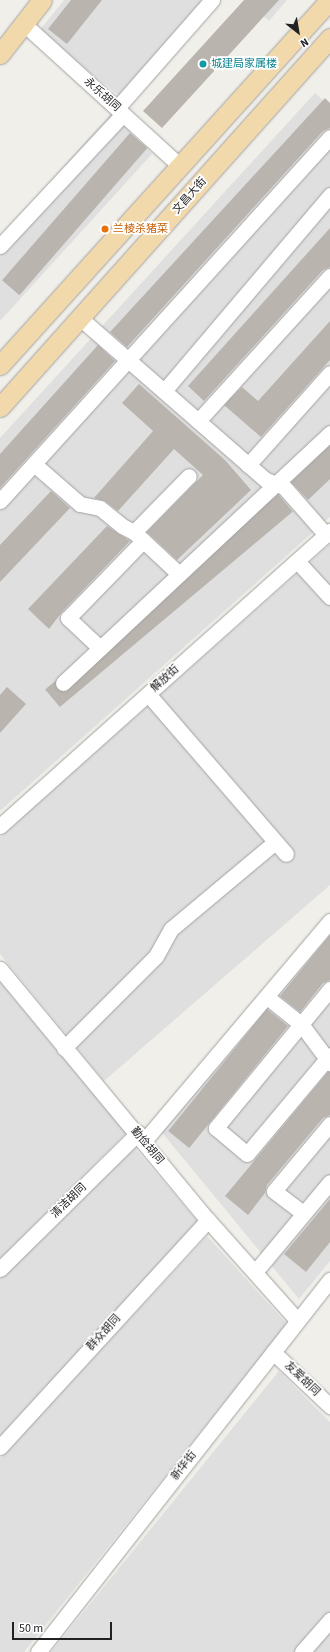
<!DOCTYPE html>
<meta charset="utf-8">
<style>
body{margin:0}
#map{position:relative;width:330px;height:1652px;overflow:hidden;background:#f1efe9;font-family:"Source Sans 3","Noto Sans SC",sans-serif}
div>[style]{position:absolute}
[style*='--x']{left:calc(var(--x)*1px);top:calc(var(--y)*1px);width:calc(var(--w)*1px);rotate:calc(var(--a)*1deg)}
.residential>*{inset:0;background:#dfdfdf}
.building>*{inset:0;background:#bab4af;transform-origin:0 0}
.roads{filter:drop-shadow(0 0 1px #a2a2a2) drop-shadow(0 0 1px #a2a2a2)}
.minor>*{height:15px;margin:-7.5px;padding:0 7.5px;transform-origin:7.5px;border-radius:7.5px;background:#fff}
.major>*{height:19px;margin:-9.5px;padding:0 9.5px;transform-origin:9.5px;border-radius:9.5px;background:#f2d9ac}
.dots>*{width:11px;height:11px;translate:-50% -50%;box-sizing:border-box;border:2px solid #fff;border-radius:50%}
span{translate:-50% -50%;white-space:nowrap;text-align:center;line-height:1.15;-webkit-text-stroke:3.5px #fff;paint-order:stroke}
.culture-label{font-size:11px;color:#0d838f}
.left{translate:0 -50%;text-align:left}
.street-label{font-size:11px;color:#212121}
.food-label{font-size:11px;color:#c56008}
.north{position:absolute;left:278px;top:12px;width:40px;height:40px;-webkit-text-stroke:3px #fff;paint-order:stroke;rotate:149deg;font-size:11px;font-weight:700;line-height:16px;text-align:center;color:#212121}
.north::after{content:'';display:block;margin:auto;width:14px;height:18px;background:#212121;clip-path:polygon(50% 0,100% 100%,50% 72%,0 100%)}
.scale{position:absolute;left:12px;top:1622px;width:100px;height:18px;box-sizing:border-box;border:2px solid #212121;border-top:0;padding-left:5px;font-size:12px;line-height:14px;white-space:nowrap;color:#212121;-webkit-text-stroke:3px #fff;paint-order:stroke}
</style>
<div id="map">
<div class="residential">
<div style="clip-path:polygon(64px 0,210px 0,123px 99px,39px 31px)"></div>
<div style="clip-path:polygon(244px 0,287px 0,269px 21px)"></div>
<div style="clip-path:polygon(315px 93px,330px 106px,330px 517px,0 811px,0 438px)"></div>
<div style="clip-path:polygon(111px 113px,152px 154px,0 321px,0 238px)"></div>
<div style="clip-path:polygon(330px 544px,330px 885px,104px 1081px,0 954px,0 837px)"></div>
<div style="clip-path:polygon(330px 935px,330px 1261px,299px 1299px,159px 1129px)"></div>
<div style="clip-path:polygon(0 982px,126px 1133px,0 1259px)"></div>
<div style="clip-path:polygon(133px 1146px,198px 1222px,0 1437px,0 1277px)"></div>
<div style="clip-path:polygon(207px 1236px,287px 1324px,24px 1652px,0 1652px,0 1458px)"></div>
<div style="clip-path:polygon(279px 1371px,330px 1422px,330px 1612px,298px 1652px,51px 1652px)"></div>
<div style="clip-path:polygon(330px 1629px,330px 1652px,312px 1652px)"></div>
</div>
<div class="building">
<div style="clip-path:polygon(71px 0,102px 0,67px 44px,48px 29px)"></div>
<div style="clip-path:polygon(244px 0,279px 0,162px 128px,143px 111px)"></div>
<div style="clip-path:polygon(325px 98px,330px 103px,330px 128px,323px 131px,127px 347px,110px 332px)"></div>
<div style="left:130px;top:133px;width:23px;height:195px;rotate:41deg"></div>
<div style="clip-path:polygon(330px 228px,330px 267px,323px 270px,204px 401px,188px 386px)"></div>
<div style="clip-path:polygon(330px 321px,330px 360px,261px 437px,224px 405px,242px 387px,258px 401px)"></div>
<div style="clip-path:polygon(98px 345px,115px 361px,0 488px,0 454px)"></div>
<div style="clip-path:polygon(139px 384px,225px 460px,251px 490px,177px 560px,147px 532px,203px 475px,174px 449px,118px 511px,105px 501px,94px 498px,153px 431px,122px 403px)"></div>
<div style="clip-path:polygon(330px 445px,330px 479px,308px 500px,291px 482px)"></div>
<div style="clip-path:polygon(51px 491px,70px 508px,0 582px,0 545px)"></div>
<div style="left:278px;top:494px;width:23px;height:304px;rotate:50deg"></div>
<div style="clip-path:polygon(107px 526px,130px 541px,62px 612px,49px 629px,28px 609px)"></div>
<div style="clip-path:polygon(7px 687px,26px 704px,0 733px,0 695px)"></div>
<div style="clip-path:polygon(330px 935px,330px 980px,323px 983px,300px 1012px,280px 996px)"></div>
<div style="left:267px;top:1009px;width:27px;height:157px;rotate:39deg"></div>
<div style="clip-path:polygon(328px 1072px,330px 1072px,330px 1115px,323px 1118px,267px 1185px,265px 1193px,248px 1215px,225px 1196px)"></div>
<div style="clip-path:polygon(330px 1199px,330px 1242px,306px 1272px,284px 1254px)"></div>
</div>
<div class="roads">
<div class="minor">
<div style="--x:24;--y:24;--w:211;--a:42.3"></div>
<div style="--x:117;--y:108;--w:144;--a:-48.7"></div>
<div style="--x:0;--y:246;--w:180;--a:-47"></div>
<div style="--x:80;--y:318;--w:247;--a:41.1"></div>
<div style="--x:266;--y:480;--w:19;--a:21"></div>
<div style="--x:284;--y:487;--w:64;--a:48.8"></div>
<div style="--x:164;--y:391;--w:257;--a:-49.7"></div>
<div style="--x:198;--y:421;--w:196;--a:-47.7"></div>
<div style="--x:34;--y:464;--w:61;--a:41"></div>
<div style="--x:80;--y:504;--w:20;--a:11"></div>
<div style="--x:100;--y:508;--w:28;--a:39"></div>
<div style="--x:122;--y:526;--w:13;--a:27"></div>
<div style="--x:248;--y:465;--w:123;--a:-48.3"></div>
<div style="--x:0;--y:501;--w:491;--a:-47.8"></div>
<div style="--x:297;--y:561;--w:49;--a:47.5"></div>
<div style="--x:179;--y:574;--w:62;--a:-137"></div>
<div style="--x:134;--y:532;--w:78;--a:-45.5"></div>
<div style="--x:100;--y:648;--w:44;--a:-136.8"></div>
<div style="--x:68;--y:618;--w:107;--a:-45.8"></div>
<div style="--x:63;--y:683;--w:366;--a:-43.1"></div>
<div style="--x:148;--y:694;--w:211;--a:49.2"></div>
<div style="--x:0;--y:826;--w:443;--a:-41.8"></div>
<div style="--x:0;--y:969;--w:326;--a:50.4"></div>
<div style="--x:208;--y:1220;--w:134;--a:48.3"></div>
<div style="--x:330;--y:989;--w:180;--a:129.4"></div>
<div style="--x:216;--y:1128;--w:40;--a:40"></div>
<div style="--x:247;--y:1154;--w:129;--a:-50"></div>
<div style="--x:267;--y:997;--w:43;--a:38.5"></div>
<div style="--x:301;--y:1024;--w:49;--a:53.4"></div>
<div style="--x:64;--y:1048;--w:130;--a:-45"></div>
<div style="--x:156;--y:956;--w:31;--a:-61"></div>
<div style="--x:171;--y:929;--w:136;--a:-39.9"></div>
<div style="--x:144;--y:1141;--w:288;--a:-49.8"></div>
<div style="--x:303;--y:1213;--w:36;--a:-143"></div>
<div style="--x:274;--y:1191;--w:87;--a:-50.1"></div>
<div style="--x:0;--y:1269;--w:194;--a:-44.6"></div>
<div style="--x:255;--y:1272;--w:117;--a:-50.2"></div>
<div style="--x:273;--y:1352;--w:79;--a:43.5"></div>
<div style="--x:0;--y:1447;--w:308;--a:-47.5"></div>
<div style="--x:38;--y:1652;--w:473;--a:-51.9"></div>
<div style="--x:302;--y:1652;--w:43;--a:-48.8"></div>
</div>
<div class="major">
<div style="--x:0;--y:54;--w:68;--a:-52.1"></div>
<div style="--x:0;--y:365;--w:492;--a:-47.9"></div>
<div style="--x:0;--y:407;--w:495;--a:-48.2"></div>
</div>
</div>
<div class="dots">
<div style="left:203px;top:64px;background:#0f9aa8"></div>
<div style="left:105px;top:229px;background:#e8710a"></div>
</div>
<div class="culture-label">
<span class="left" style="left:211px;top:64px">城建局家属楼</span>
</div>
<div class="street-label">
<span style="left:102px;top:95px;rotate:42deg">永乐胡同</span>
<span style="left:190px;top:196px;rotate:-48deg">文昌大街</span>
<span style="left:165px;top:679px;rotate:-42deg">解放街</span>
<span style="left:147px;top:1146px;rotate:50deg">勤俭胡同</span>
<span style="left:69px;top:1201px;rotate:-44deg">清洁胡同</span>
<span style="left:104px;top:1333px;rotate:-48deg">群众胡同</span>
<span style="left:302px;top:1379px;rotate:44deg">友爱胡同</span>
<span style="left:184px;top:1466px;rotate:-52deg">新华街</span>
</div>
<div class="food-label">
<span class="left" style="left:113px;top:229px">兰棱杀猪菜</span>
</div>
<div class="north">N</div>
<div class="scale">50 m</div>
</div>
